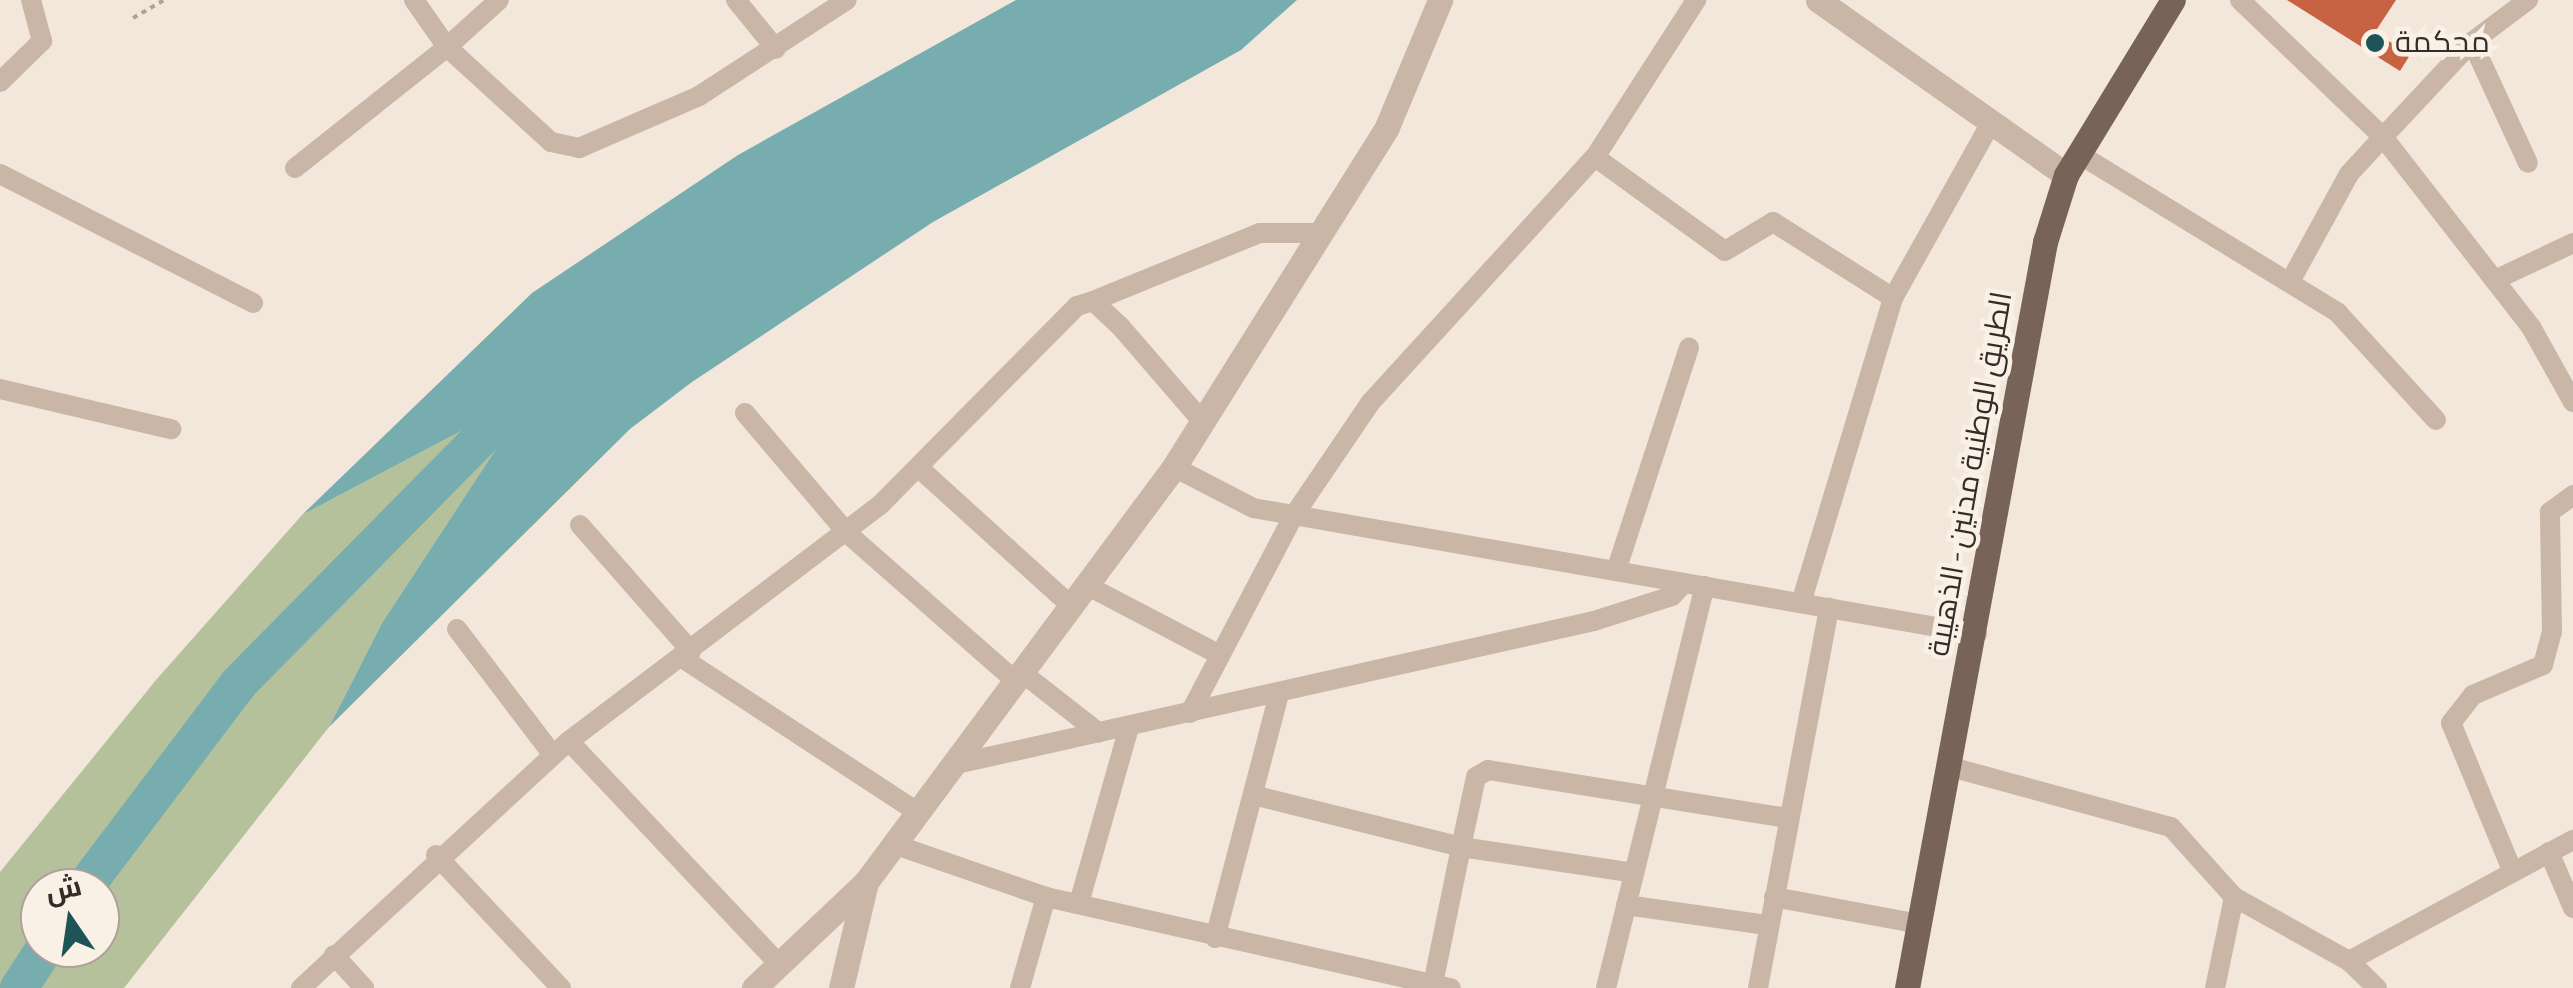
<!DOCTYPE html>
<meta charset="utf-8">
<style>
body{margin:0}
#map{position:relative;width:2573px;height:988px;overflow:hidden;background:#f2e7da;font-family:"Alegreya Sans",Cairo,sans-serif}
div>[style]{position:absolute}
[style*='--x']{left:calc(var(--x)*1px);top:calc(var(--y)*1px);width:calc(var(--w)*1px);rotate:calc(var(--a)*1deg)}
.green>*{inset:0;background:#b4c19a}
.water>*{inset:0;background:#78adaf}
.river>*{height:38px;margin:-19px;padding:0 19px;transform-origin:19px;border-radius:19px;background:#78adaf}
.building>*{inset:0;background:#c76342}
.path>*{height:4px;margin-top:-2px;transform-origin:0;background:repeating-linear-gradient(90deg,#b6a090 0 5px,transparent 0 10px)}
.minor>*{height:20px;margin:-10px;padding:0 10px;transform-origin:10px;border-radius:10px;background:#cab6a6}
.tertiary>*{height:25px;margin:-12.5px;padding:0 12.5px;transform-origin:12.5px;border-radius:12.5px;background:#cab6a6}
.primary>*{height:25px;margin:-12.5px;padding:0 12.5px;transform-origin:12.5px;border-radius:12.5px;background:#786358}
.dots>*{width:28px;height:28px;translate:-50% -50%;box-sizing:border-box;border:5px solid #f9f1e6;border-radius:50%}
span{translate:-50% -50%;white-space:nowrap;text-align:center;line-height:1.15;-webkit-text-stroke:9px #f9f1e6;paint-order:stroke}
.poi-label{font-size:30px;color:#362c27}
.left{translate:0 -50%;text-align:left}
.street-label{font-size:30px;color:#362c27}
.north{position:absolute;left:20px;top:868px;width:100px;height:100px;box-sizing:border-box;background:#f9f1e6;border:2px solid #aba29a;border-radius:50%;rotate:347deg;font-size:28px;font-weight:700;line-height:40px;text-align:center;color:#362c27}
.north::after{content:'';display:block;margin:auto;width:35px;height:45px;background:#1c5458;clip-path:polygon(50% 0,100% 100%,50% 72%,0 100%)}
</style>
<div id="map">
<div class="green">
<div style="clip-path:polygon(evenodd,515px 402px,498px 446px,382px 623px,329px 727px,124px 988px,0 988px,0 872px,156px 680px,302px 515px,515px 402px,40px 888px,100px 888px,100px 948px,40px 948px,40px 888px)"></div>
</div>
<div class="water">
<div style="clip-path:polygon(1016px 0,1297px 0,1241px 50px,933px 222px,692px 382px,630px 429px,329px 727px,382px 623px,498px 446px,514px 403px,302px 515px,532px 293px,738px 155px)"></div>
</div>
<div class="river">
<div style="--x:84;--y:888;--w:257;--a:-52.9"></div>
<div style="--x:239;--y:683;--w:445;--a:-45.4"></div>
<div style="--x:19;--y:988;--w:48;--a:-57"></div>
</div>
<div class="building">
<div style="clip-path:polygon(2287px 0,2396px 0,2375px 32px,2410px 55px,2400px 71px)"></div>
</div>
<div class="path">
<div style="--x:133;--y:18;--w:36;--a:-30"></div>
</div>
<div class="minor">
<div style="--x:414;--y:0;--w:57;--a:54.9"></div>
<div style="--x:447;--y:47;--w:70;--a:-42.1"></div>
<div style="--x:736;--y:0;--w:63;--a:50.8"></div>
<div style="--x:2240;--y:0;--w:198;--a:43.8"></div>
<div style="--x:2383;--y:137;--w:130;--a:-46.9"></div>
<div style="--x:2472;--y:42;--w:70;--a:-36.9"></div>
<div style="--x:2472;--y:42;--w:133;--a:65.2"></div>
<div style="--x:0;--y:82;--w:59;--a:-44.3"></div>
<div style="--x:42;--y:41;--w:42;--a:-105"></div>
<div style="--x:2079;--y:154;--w:304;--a:31.5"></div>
<div style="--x:2338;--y:313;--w:145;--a:47.5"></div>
<div style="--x:1595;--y:157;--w:160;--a:35.9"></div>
<div style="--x:1725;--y:251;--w:56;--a:-31.1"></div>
<div style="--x:1773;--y:222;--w:142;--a:32.3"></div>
<div style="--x:295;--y:168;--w:194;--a:-38.5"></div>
<div style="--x:447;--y:47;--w:141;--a:42.4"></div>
<div style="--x:551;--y:142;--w:29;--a:12"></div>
<div style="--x:579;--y:148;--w:131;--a:-23.4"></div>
<div style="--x:699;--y:96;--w:176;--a:-33"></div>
<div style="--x:0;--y:174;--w:284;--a:27"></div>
<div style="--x:2497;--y:279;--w:84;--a:-25.3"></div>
<div style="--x:2291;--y:280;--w:121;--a:-61.3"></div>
<div style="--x:2349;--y:174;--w:50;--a:-47.4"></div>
<div style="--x:2383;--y:137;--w:241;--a:52.1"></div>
<div style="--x:2531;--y:327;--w:86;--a:60.8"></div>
<div style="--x:1093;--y:301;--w:180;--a:-22.2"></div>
<div style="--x:1260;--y:233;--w:61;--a:0"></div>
<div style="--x:0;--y:389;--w:176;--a:13.2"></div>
<div style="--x:745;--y:413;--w:157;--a:49.6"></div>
<div style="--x:847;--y:533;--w:221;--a:41.3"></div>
<div style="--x:1174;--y:467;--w:89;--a:27.4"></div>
<div style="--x:1253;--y:508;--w:735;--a:9.87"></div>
<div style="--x:919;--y:468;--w:205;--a:42.2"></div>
<div style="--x:580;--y:525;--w:168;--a:48.6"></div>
<div style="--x:1616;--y:571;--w:235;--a:-71.9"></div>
<div style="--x:1086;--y:585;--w:147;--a:27.6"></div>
<div style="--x:1801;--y:603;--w:319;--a:-73.2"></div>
<div style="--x:1893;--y:298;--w:201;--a:-60.8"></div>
<div style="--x:457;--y:629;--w:158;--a:52.7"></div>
<div style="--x:682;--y:658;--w:281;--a:33.2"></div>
<div style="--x:1020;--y:671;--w:100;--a:38.1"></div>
<div style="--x:1190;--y:713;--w:224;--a:-62.3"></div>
<div style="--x:1294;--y:515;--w:135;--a:-55.8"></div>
<div style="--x:1370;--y:403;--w:333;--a:-47.6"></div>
<div style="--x:1595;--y:157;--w:187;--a:-57.2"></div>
<div style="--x:952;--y:765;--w:658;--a:-12.64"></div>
<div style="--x:1594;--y:621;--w:82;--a:-17.8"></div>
<div style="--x:1672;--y:596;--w:18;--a:-47"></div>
<div style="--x:1951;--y:767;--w:228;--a:15.3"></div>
<div style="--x:2171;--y:827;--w:94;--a:48"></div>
<div style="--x:2234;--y:897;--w:132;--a:29.1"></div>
<div style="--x:2349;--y:961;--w:39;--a:44"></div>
<div style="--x:1253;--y:795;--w:214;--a:14"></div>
<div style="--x:1461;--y:847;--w:72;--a:-77.9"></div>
<div style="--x:1476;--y:777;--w:14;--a:-30"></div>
<div style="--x:1488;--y:770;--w:303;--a:9.1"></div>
<div style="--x:893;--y:844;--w:162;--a:19.1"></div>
<div style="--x:1046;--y:897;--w:415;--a:12.7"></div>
<div style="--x:2549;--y:852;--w:61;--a:66.8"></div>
<div style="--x:436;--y:855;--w:183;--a:46.8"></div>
<div style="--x:2512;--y:870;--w:159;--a:-112.5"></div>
<div style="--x:2451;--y:723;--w:36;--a:-52"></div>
<div style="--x:2473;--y:695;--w:76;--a:-23.2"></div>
<div style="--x:2543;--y:665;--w:34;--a:-75"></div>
<div style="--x:2552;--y:632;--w:120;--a:-91"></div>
<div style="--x:2550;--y:512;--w:29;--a:-36"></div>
<div style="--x:1774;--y:897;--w:148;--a:10.5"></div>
<div style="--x:1079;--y:903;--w:183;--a:-74.1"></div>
<div style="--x:1626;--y:905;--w:142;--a:8.1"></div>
<div style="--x:1215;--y:938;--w:252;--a:-75.3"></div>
<div style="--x:334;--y:955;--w:45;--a:47.7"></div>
<div style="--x:2349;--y:961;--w:255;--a:-28.4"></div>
<div style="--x:779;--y:964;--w:306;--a:-133.3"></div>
<div style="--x:569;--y:741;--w:392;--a:-37.2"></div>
<div style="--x:881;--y:504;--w:279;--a:-45.3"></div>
<div style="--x:1077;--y:306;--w:17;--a:-17"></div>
<div style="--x:1093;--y:301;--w:37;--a:43"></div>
<div style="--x:1120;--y:326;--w:124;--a:49.2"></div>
<div style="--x:1433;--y:984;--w:140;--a:-78.4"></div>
<div style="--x:1461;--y:847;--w:175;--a:8.5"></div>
<div style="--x:301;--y:988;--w:364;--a:-42.7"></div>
<div style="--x:1020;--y:988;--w:95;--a:-74.1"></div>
<div style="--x:1606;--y:988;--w:414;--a:-76.2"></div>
<div style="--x:1758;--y:988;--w:387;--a:-79.4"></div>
<div style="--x:2215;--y:988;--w:93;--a:-78.2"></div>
</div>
<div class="tertiary">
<div style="--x:1818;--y:0;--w:304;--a:35.2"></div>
<div style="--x:754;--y:988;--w:154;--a:-43.4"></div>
<div style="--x:866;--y:882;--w:517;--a:-53.42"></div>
<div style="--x:1174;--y:467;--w:401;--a:-57.9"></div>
<div style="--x:1387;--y:127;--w:138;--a:-67.3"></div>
<div style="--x:841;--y:988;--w:109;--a:-76.7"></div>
</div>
<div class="primary">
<div style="--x:1907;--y:988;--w:759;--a:-79.52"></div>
<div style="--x:2045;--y:242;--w:70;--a:-72.6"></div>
<div style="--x:2066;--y:175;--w:205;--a:-58.6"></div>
</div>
<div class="dots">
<div style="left:2375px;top:43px;background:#1c5458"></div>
</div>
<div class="poi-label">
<span class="left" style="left:2395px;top:43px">محكمة</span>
</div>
<div class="street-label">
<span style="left:1971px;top:474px;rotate:-80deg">الطريق الوطنية مدنين - الذهيبة</span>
</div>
<div class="north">ش</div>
</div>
